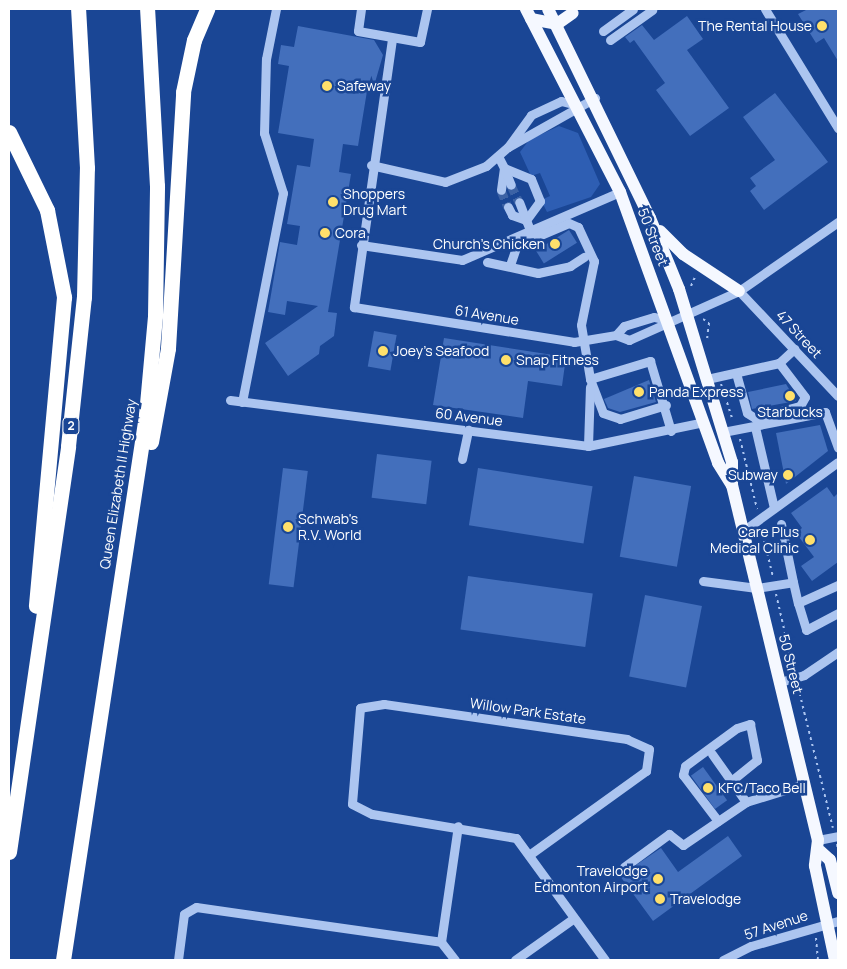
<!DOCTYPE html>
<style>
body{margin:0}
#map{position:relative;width:847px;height:969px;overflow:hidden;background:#1a4695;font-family:Manrope,sans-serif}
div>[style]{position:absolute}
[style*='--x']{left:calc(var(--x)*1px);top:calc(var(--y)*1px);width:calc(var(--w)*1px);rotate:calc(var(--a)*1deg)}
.green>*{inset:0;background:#2e5eb3}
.building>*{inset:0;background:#436fbc;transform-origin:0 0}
.minor-tunnel>*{height:9px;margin-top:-4.5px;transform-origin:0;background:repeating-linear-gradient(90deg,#3c62a5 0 9px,transparent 0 13.5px)}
.path>*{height:2px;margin-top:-1px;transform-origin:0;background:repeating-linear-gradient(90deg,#acc5f0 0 2.5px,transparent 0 6.5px)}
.minor>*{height:9px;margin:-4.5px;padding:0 4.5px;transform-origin:4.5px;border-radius:4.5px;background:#acc5f0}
.major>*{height:12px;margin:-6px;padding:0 6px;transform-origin:6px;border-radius:6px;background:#f5f8ff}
.highway>*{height:15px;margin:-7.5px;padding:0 7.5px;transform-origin:7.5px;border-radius:7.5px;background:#fff}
.dots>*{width:14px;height:14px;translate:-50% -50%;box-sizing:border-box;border:2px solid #1a4695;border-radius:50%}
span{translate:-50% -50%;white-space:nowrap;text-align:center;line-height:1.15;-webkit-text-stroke:5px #1a4695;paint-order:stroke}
.shield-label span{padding:1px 4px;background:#1a4695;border:1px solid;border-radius:4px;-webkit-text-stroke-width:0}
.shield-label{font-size:12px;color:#fff;font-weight:700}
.poi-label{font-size:14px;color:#fff}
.right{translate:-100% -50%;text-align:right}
.left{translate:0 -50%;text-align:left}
.street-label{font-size:14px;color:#fff}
.frame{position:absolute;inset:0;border:10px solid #fff;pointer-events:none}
</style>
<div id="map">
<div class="green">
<div style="clip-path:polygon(559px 126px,578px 133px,600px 184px,591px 197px,547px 212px,541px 200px,550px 196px,540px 173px,531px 176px,520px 152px,529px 140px)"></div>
</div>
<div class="building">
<div style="clip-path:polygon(808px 9px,838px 9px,838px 61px,824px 38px,816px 43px,798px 14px)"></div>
<div style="clip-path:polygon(687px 16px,703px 39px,687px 50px,729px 108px,690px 136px,656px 90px,665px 83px,634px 40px,630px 43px,625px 37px,642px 25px,654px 40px)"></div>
<div style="clip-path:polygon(298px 26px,374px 40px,383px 55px,374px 86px,368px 85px,358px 146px,343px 144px,339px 172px,351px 174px,328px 312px,337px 313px,334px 336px,320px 346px,319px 354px,288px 376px,265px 343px,318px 306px,287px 301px,285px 315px,268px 312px,280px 242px,297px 245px,300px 226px,287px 224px,297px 165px,310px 167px,314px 139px,278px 133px,289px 66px,278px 64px,281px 45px,294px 47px)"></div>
<div style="clip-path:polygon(775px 93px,828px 162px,764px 210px,750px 191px,756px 186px,750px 178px,775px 160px,743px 117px)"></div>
<div style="left:569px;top:230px;width:15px;height:39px;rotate:58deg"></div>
<div style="left:374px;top:331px;width:23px;height:36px;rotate:10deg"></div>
<div style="clip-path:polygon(444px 338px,566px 357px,562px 386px,528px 381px,523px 418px,433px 405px)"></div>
<div style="clip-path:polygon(649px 380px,656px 402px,620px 412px,608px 408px,604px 399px)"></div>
<div style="clip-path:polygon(786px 384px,796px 401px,752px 409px,748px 392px)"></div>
<div style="clip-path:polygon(820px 425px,828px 451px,786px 484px,776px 433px)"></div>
<div style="left:377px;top:454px;width:55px;height:44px;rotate:7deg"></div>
<div style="left:283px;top:468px;width:25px;height:117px;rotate:7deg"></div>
<div style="left:478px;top:468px;width:116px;height:58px;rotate:9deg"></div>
<div style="left:634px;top:476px;width:58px;height:82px;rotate:10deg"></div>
<div style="clip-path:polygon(827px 487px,834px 497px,838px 493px,838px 562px,812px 581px,801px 566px,814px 557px,796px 533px,802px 528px,791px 513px)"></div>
<div style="left:468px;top:576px;width:126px;height:54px;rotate:8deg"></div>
<div style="left:645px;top:595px;width:58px;height:83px;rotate:11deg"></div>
<div style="left:703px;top:767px;width:41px;height:15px;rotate:54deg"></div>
<div style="clip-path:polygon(728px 836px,742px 856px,653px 921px,620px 876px,661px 848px,678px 872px)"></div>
</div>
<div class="minor-tunnel">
<div style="--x:511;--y:185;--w:19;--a:65"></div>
<div style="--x:501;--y:190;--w:18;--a:68"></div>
</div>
<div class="path">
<div style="--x:691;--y:286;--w:10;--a:-66"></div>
<div style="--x:703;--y:319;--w:7;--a:34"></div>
<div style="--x:709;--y:323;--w:16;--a:97"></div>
<div style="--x:721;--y:384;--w:38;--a:72"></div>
<div style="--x:740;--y:439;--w:72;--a:76.3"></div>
<div style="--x:761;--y:528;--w:50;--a:76.2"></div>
<div style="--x:776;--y:594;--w:76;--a:77.1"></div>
<div style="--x:798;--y:687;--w:145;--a:76.1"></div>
<div style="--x:837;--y:844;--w:6;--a:81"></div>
<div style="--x:816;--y:938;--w:22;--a:85"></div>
</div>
<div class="minor">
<div style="--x:361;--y:9;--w:22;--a:98"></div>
<div style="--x:358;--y:31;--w:63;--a:10.1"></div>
<div style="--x:420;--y:42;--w:34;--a:-78"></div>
<div style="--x:765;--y:9;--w:140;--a:58.5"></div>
<div style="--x:603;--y:31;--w:37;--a:-36"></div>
<div style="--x:392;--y:39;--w:271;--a:98.1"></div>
<div style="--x:354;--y:307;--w:223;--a:9"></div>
<div style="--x:574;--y:342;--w:43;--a:-9.5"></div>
<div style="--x:616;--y:335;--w:14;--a:21"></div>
<div style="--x:629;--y:340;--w:120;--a:-24"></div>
<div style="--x:739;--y:291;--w:121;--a:-34.9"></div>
<div style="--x:610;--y:40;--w:52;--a:-35.5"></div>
<div style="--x:508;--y:147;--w:39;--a:-54"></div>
<div style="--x:531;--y:115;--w:33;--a:-25"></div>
<div style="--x:561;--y:101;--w:16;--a:14"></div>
<div style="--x:498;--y:156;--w:13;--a:63"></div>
<div style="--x:504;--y:168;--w:22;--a:98"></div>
<div style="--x:371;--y:165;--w:76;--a:12.9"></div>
<div style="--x:445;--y:182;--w:44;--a:-21.3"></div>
<div style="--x:486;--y:166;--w:29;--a:-41"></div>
<div style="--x:508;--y:147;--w:100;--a:-29.4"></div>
<div style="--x:504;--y:168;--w:29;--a:22"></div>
<div style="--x:531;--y:179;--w:24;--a:68"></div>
<div style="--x:540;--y:201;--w:24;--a:126"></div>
<div style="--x:526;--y:220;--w:11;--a:68"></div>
<div style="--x:504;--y:168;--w:18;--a:68"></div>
<div style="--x:508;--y:207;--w:9;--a:63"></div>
<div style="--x:512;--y:215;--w:15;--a:20"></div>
<div style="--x:526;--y:220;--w:19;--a:-111"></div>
<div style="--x:361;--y:245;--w:102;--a:8.4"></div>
<div style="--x:462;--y:260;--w:172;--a:-23.3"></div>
<div style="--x:487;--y:262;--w:52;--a:12.2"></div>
<div style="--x:538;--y:273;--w:33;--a:-12"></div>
<div style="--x:570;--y:266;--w:17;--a:-33"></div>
<div style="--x:510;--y:265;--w:21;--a:-71"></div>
<div style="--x:517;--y:245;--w:56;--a:-22.9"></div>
<div style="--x:569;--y:223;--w:10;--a:24"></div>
<div style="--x:578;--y:227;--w:38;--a:65"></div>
<div style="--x:594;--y:261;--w:65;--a:101.5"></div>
<div style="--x:581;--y:325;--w:55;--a:80.5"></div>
<div style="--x:590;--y:379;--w:63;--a:-16.7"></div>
<div style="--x:650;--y:361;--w:73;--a:73.3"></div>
<div style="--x:739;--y:291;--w:144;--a:46.7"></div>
<div style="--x:616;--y:335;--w:12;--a:-48"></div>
<div style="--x:624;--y:326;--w:31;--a:-17"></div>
<div style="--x:654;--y:317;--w:12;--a:14"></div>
<div style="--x:736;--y:373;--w:41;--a:74.6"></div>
<div style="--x:747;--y:413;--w:9;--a:32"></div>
<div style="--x:755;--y:418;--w:47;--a:-14.9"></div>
<div style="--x:800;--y:406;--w:10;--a:-61"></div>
<div style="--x:805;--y:397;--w:43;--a:-127.4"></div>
<div style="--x:590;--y:379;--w:36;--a:69"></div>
<div style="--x:603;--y:413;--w:18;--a:19"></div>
<div style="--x:620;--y:419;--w:48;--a:-16.9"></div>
<div style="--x:707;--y:379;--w:74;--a:-12.5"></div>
<div style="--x:779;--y:363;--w:21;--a:-43"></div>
<div style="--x:230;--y:400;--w:361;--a:7.3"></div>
<div style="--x:588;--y:446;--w:118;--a:-11.7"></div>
<div style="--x:242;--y:402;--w:213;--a:-78.9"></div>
<div style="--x:283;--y:193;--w:63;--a:-107.6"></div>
<div style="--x:264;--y:133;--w:74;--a:-88.5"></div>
<div style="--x:266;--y:59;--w:51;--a:-78.7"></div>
<div style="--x:755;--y:427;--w:83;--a:76.8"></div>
<div style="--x:723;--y:432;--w:104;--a:-11.1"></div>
<div style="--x:825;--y:412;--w:38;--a:70"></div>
<div style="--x:588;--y:446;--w:59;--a:-88.1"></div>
<div style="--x:462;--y:459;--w:30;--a:-78"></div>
<div style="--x:781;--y:524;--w:59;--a:78.3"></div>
<div style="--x:743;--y:531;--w:117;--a:-36"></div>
<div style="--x:703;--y:581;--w:54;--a:7.4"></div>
<div style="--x:757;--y:588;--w:36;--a:-9"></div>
<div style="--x:793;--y:582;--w:22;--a:77"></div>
<div style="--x:798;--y:603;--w:44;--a:-24.2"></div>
<div style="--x:798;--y:603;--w:28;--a:73"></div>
<div style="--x:806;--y:630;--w:36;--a:-28"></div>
<div style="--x:780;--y:682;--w:25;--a:-16"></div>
<div style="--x:804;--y:675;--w:41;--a:-34.1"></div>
<div style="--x:712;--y:754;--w:59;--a:54.7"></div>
<div style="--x:718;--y:821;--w:58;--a:-127.3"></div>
<div style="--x:683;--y:775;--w:9;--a:-77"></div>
<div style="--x:685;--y:766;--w:64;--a:-36.2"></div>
<div style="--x:737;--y:728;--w:14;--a:-17"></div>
<div style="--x:750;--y:724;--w:37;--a:79"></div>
<div style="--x:757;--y:760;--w:33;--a:141"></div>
<div style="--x:818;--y:840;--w:20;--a:-11"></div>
<div style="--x:529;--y:855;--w:144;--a:-35.7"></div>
<div style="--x:646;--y:771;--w:22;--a:-82"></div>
<div style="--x:649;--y:749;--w:24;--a:-156"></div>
<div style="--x:627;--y:739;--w:246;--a:-171.8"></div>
<div style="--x:384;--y:704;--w:24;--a:171"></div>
<div style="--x:360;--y:708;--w:96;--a:94.8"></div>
<div style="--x:352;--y:804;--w:22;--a:27"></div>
<div style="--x:372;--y:814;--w:146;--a:9.5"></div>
<div style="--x:516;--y:838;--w:151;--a:53.9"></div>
<div style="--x:624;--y:867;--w:56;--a:-36.3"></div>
<div style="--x:669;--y:834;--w:18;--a:38"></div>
<div style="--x:683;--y:845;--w:76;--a:-34.3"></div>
<div style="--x:746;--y:802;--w:61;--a:-17.2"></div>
<div style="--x:178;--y:960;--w:46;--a:-82.6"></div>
<div style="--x:184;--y:914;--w:14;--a:-30"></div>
<div style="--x:196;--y:907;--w:247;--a:8.1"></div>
<div style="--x:455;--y:960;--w:23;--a:-128"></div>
<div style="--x:441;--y:942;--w:117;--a:-81.7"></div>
<div style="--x:515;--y:960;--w:72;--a:-35.4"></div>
<div style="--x:723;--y:960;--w:31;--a:-27"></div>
<div style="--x:751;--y:946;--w:91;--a:-16"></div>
</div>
<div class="major">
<div style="--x:526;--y:9;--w:206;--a:62.8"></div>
<div style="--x:620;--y:192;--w:288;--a:70.1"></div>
<div style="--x:718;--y:463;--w:26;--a:58"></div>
<div style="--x:548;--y:9;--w:233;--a:64"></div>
<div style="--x:650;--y:218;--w:77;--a:67.8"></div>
<div style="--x:679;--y:289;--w:181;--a:73"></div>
<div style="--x:732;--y:462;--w:23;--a:90"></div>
<div style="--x:732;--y:485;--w:365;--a:76.4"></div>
<div style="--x:818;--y:840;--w:26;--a:97"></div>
<div style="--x:815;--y:866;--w:96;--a:78"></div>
<div style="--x:531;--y:19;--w:26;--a:11"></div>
<div style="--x:557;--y:24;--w:19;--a:-35"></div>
<div style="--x:660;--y:231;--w:33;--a:45"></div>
<div style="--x:683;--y:254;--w:67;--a:33.5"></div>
<div style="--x:820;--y:851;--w:13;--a:42"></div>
<div style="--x:830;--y:860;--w:34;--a:76"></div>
</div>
<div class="highway">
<div style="--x:9;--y:132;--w:87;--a:64"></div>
<div style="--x:47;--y:210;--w:89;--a:78.9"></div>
<div style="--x:64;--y:297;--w:310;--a:95.2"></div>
<div style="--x:151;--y:442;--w:96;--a:-79.7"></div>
<div style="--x:168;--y:348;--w:256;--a:-86.6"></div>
<div style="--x:183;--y:92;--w:53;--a:-78.1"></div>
<div style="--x:194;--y:40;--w:34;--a:-67"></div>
<div style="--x:9;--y:852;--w:410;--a:-81.7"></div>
<div style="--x:68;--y:446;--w:150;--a:-83.9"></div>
<div style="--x:84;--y:297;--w:129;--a:-88.7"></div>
<div style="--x:87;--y:168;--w:159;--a:-93.2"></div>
<div style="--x:63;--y:960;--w:551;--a:-81.34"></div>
<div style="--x:146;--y:415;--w:99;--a:-84.8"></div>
<div style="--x:155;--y:316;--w:130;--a:-89.1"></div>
<div style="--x:157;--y:186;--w:177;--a:-93.2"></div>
</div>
<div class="dots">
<div style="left:822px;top:26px;background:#ffe06b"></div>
<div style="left:327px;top:86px;background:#ffe06b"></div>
<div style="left:333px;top:202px;background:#ffe06b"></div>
<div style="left:325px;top:233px;background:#ffe06b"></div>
<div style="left:555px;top:244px;background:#ffe06b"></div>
<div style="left:383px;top:351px;background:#ffe06b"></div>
<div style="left:506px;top:360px;background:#ffe06b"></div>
<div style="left:639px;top:392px;background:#ffe06b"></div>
<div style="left:790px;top:396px;background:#ffe06b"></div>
<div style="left:788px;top:475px;background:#ffe06b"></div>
<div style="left:288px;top:527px;background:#ffe06b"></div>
<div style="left:810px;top:540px;background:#ffe06b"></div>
<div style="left:708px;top:788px;background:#ffe06b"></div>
<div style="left:658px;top:879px;background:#ffe06b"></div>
<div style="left:660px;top:899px;background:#ffe06b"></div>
</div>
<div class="shield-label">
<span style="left:71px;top:426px">2</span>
</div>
<div class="poi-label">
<span class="right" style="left:812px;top:26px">The Rental House</span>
<span class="left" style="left:337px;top:86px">Safeway</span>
<span class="left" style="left:343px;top:202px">Shoppers<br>Drug Mart</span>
<span class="left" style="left:335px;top:233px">Cora</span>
<span class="right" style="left:545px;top:244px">Church's Chicken</span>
<span class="left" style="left:393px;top:351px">Joey's Seafood</span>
<span class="left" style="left:516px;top:360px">Snap Fitness</span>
<span class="left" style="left:649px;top:392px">Panda Express</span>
<span style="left:790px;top:412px">Starbucks</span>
<span class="right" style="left:778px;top:475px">Subway</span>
<span class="left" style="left:298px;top:527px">Schwab's<br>R.V. World</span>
<span class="right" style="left:799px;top:540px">Care Plus<br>Medical Clinic</span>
<span class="left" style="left:718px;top:788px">KFC/Taco Bell</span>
<span class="right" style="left:648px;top:879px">Travelodge<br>Edmonton Airport</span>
<span class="left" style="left:670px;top:899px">Travelodge</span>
</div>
<div class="street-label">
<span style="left:653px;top:237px;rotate:69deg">50 Street</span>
<span style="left:487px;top:315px;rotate:9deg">61 Avenue</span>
<span style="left:799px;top:334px;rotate:47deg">47 Street</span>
<span style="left:469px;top:417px;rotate:7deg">60 Avenue</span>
<span style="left:118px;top:484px;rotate:-81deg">Queen Elizabeth II Highway</span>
<span style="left:791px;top:664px;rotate:76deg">50 Street</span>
<span style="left:528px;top:711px;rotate:8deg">Willow Park Estate</span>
<span style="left:776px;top:925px;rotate:-18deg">57 Avenue</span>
</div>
<div class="frame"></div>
</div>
